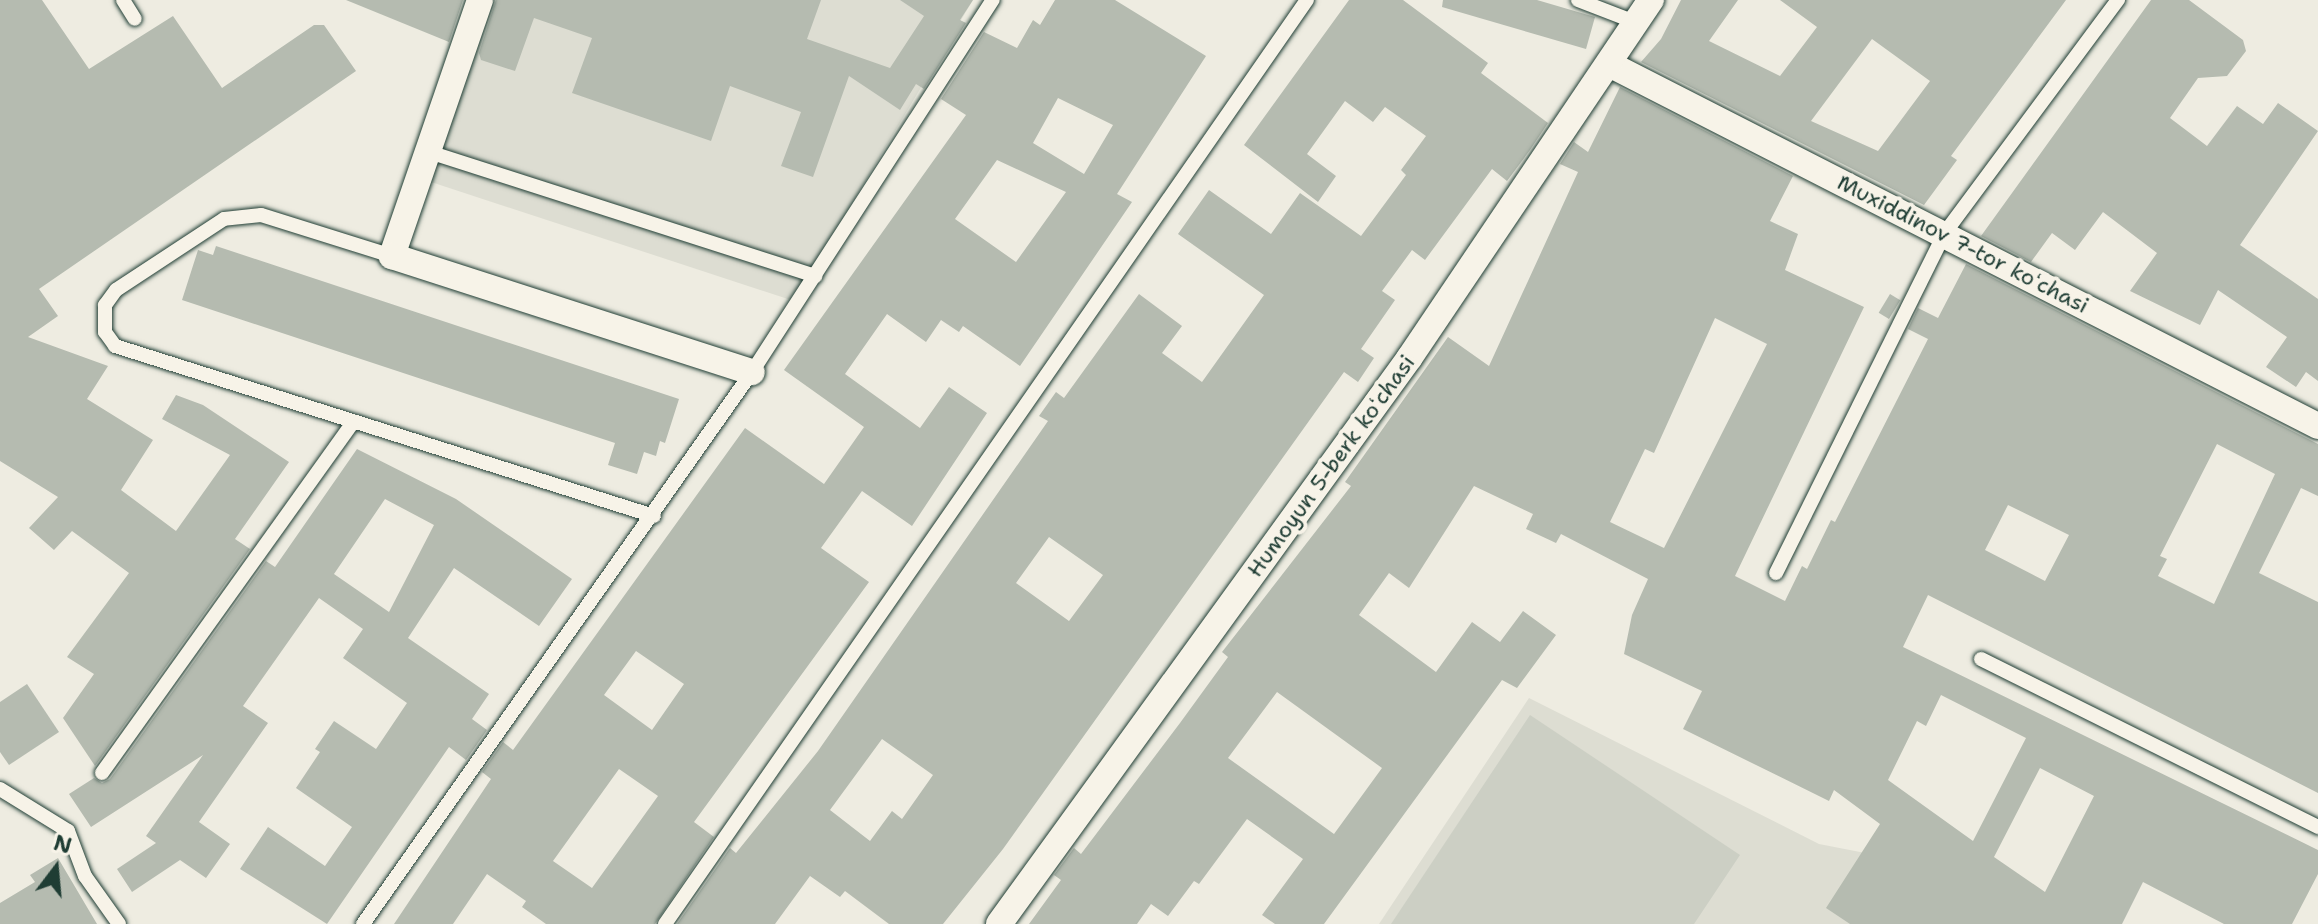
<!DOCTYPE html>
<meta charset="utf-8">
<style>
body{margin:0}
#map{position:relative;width:2318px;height:924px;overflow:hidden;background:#eeece1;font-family:"Shantell Sans",sans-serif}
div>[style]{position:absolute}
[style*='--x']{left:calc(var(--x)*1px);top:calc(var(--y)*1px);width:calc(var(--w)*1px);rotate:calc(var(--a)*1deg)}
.built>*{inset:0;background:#ddddd2}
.green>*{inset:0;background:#cccfc4}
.building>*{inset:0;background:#b5bbb0;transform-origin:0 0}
.roads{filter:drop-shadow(0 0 2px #1f3d34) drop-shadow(0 0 2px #1f3d34)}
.service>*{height:14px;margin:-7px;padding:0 7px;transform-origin:7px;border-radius:7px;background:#f7f3e8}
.minor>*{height:26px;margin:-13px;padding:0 13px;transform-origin:13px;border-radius:13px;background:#f7f3e8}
span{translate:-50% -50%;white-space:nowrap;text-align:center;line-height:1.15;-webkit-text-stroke:8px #f7f3e8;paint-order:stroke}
.street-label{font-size:22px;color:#1f3d34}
.north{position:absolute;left:16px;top:828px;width:80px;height:80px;-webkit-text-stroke:6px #f7f3e8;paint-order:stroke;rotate:16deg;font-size:22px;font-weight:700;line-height:32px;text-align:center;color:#1f3d34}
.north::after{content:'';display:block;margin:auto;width:28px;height:36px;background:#1f3d34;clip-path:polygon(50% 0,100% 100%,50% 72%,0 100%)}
</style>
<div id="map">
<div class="built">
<div style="clip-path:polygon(491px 0,973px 0,794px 301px,431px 182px)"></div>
<div style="clip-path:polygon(1529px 698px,1819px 844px,1932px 866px,2018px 924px,1379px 924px)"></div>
</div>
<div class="green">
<div style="clip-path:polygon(1530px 715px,1740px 855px,1694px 924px,1391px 924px)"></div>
</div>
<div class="building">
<div style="clip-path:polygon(0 0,42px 0,89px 69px,173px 16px,222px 88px,314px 25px,324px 25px,356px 71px,39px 289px,58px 316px,28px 337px,108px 366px,87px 399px,153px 440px,121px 490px,176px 531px,230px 455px,162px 419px,176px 395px,203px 405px,289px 462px,235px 539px,250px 549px,95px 766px,63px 718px,94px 674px,67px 657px,129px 573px,72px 531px,54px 550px,29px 528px,58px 497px,0 461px)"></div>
<div style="clip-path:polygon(346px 0,463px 0,449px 42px)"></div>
<div style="clip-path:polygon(496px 0,821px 0,807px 39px,890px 68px,924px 16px,900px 0,973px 0,960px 20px,966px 23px,924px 89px,916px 84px,900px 110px,849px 76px,813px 177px,781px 166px,801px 112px,730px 86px,711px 141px,572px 93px,592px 38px,534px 18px,515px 71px,481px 60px,479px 53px)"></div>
<div style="clip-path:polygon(evenodd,1055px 0,1115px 0,1206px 56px,1117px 194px,1132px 202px,1020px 366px,963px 326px,959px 332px,941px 320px,926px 342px,887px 314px,845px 374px,920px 428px,949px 387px,987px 413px,912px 526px,862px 491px,821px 548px,869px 582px,694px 822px,714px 837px,655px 924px,546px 924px,522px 907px,526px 901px,487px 874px,453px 924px,394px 924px,491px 779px,482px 772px,503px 742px,513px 750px,745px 428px,824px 484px,864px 427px,784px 370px,966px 115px,941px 99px,984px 32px,1017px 48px,1033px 20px,1040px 25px,1055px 0,1058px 98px,1113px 125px,1084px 174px,1033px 143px,1058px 98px,1055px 0,997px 160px,1066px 192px,1016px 262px,955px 219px,997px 160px,1055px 0,636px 651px,684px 684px,652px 730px,604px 695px,636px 651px,1055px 0,619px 769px,658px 796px,592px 888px,553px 861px,619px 769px)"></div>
<div style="clip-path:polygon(evenodd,1349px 0,1403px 0,1488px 63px,1481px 73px,1548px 123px,1530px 150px,1507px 181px,1492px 169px,1425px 260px,1412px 250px,1382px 291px,1395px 300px,1361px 349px,1374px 358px,1358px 382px,1344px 372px,1003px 849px,943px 924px,889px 924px,845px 891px,840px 897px,810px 876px,775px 924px,677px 924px,730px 848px,736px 853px,818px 751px,1048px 421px,1039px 416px,1056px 392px,1064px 398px,1139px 294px,1182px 326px,1162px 353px,1202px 382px,1264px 295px,1178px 234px,1209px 190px,1271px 234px,1300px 193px,1361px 236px,1406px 175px,1401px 170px,1426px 136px,1385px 107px,1373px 122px,1345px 101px,1307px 154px,1336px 176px,1318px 202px,1244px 145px,1349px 0,1049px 537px,1103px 575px,1069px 621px,1016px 583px,1049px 537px,1349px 0,882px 739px,933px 775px,902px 819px,892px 811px,870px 841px,830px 810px,882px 739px)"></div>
<div style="clip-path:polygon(1443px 0,1537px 0,1595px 17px,1586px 49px,1442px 7px)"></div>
<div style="clip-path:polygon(evenodd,1681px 0,1738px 0,1709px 41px,1780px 76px,1817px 27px,1780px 0,2066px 0,1951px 156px,1957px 160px,1924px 205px,1641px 62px,1661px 39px,1681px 0,1872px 39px,1930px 81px,1878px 151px,1811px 121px,1872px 39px)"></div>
<div style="clip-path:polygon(2151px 0,2189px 0,2243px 40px,2246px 51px,2227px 76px,2198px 78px,2170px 118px,2207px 146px,2237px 106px,2263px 124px,2278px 103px,2318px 131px,2240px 245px,2318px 299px,2318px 381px,2306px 372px,2296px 387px,2266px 367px,2287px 337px,2218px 290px,2200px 325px,2130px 291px,2157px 253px,2103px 212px,2075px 250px,2052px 233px,2031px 262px,1981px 236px)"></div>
<div style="clip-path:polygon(evenodd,1620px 87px,1793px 176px,1770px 221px,1798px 234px,1785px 270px,1864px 307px,1735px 576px,1785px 601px,1802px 566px,1807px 569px,1831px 520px,1835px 522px,1928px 339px,1908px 329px,1918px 308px,1938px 318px,1966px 264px,2318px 444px,2318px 496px,2301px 488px,2259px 573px,2318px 602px,2318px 793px,1928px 595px,1903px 647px,2318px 850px,2318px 874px,2292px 924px,2224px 924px,2143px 882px,2122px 924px,1850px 924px,1826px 908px,1880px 824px,1834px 790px,1829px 801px,1683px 729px,1702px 691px,1624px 654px,1632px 615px,1648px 579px,1561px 534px,1556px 543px,1526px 529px,1533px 514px,1474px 486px,1409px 588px,1389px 573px,1359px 615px,1436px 672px,1472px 622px,1500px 642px,1523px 611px,1556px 635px,1517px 688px,1502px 680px,1324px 924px,1275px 924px,1262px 915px,1303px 859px,1247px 819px,1199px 884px,1194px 881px,1168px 916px,1151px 904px,1137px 924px,1029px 924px,1061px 880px,1054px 875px,1074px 848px,1081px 854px,1180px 723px,1228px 657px,1222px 652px,1351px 486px,1345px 482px,1448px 337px,1489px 366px,1578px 172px,1560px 164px,1574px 142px,1588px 152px,1620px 87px,1715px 318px,1767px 344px,1664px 548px,1610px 522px,1645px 449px,1654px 453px,1715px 318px,1620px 87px,2217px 444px,2275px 474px,2214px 604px,2158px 576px,2167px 559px,2160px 556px,2217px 444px,1620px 87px,2008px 505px,2069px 535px,2045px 581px,1985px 550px,2008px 505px,1620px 87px,1277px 692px,1382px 768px,1334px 834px,1228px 758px,1277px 692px,1620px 87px,1941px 695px,2026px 738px,1973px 841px,1888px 780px,1917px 721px,1926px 726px,1941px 695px,1620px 87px,2040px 768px,2094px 796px,2045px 892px,1994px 857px,2040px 768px)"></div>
<div style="clip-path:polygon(216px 246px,679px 399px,665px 443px,660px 441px,656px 456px,644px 452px,637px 474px,608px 465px,615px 443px,182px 300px,198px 250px,213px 255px)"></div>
<div style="left:1890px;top:294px;width:12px;height:22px;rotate:31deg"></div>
<div style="clip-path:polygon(evenodd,357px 449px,456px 499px,572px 579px,539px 626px,454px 568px,408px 638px,489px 694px,472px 719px,487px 730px,466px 760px,449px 747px,327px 924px,240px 869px,268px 827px,325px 866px,352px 827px,296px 788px,320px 752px,315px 749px,334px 721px,376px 749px,407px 703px,343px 658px,363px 629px,319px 598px,243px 706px,268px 723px,199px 822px,230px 844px,206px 878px,180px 860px,132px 892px,117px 869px,156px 843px,146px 836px,203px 755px,91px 827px,69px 794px,94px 778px,102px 783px,110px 779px,266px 561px,275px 567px,357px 449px,385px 499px,434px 525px,389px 612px,334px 574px,385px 499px)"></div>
<div style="clip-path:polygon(27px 684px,59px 732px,9px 765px,0 752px,0 702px)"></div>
<div style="clip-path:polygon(58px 858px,97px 924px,0 924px,0 903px,35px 882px,30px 875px)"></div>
</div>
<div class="roads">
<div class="service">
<div style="--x:123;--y:0;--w:22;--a:58"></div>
<div style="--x:1578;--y:0;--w:61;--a:21.1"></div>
<div style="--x:426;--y:151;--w:409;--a:17.8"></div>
<div style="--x:392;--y:256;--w:137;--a:-162.6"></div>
<div style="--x:261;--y:215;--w:37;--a:174"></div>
<div style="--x:224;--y:219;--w:129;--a:146.7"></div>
<div style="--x:116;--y:290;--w:19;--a:126"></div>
<div style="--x:105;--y:305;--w:27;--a:90"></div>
<div style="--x:105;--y:332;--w:17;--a:54"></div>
<div style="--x:115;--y:346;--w:565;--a:17.51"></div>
<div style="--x:1776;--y:573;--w:378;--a:-63.6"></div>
<div style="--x:1944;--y:234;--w:292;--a:-53.4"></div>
<div style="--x:1981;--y:659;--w:377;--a:26.5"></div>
<div style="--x:102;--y:773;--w:432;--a:-54.4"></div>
<div style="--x:0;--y:789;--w:80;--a:31.7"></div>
<div style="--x:68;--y:831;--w:48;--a:69.3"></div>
<div style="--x:85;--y:876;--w:59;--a:54.7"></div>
<div style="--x:363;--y:924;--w:675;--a:-54.83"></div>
<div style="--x:752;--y:372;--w:443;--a:-57.1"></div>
<div style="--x:665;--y:924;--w:1125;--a:-55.21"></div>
</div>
<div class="minor">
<div style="--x:480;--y:0;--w:271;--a:109"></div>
<div style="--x:392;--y:256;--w:378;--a:17.9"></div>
<div style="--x:1609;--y:64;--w:796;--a:27.05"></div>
<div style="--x:999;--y:924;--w:700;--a:-54.06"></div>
<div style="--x:1410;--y:357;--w:431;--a:-56"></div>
</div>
</div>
<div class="street-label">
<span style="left:1963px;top:244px;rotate:27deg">Muxiddinov 7-tor koʻchasi</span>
<span style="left:1331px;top:466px;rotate:-54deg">Humoyun 5-berk koʻchasi</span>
</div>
<div class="north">N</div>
</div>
